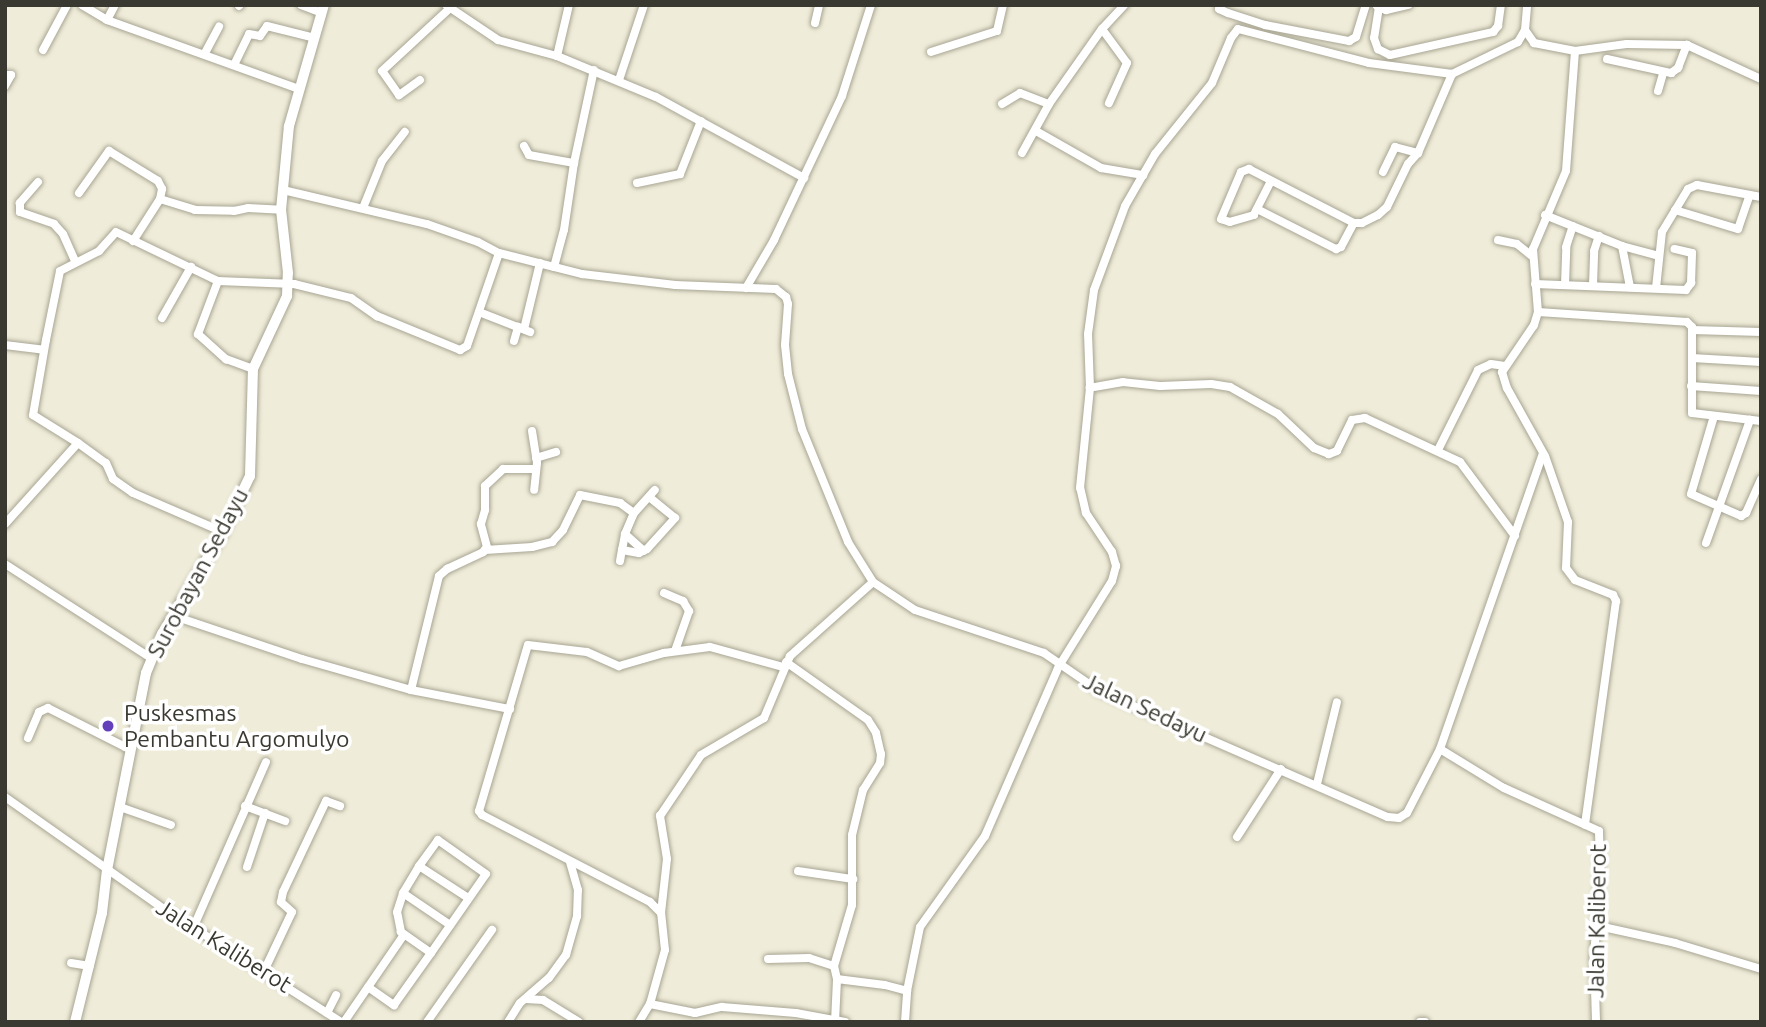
<!DOCTYPE html>
<style>
body{margin:0}
#map{position:relative;width:1766px;height:1027px;overflow:hidden;background:#efecd9;font-family:Ubuntu,sans-serif}
div>[style]{position:absolute}
[style*='--x']{left:calc(var(--x)*1px);top:calc(var(--y)*1px);width:calc(var(--w)*1px);rotate:calc(var(--a)*1deg)}
.roads{filter:drop-shadow(0 0 2px #a8a593) drop-shadow(0 0 2px #a8a593)}
.minor>*{height:8px;margin:-4px;padding:0 4px;transform-origin:4px;border-radius:4px;background:#fff}
.secondary>*{height:10px;margin:-5px;padding:0 5px;transform-origin:5px;border-radius:5px;background:#fff}
.dots>*{width:19px;height:19px;translate:-50% -50%;box-sizing:border-box;border:4px solid #fff;border-radius:50%}
span{translate:-50% -50%;white-space:nowrap;text-align:center;line-height:1.15;-webkit-text-stroke:7px #fff;paint-order:stroke}
.street-label{font-size:23px;color:#3a3931}
.poi-label{font-size:23px;color:#3a3931}
.left{translate:0 -50%;text-align:left}
.frame{position:absolute;inset:0;border:7px solid #3a3931;pointer-events:none}
</style>
<div id="map">
<div class="roads">
<div class="minor">
<div style="--x:82;--y:5;--w:29;--a:31"></div>
<div style="--x:107;--y:20;--w:204;--a:19.8"></div>
<div style="--x:301;--y:5;--w:22;--a:21"></div>
<div style="--x:446;--y:5;--w:63;--a:33.9"></div>
<div style="--x:498;--y:40;--w:61;--a:15.2"></div>
<div style="--x:557;--y:56;--w:107;--a:22.5"></div>
<div style="--x:656;--y:97;--w:169;--a:28.7"></div>
<div style="--x:1221;--y:5;--w:4;--a:117"></div>
<div style="--x:1219;--y:9;--w:10;--a:24"></div>
<div style="--x:1228;--y:13;--w:39;--a:18"></div>
<div style="--x:1265;--y:25;--w:86;--a:10.8"></div>
<div style="--x:1349;--y:41;--w:8;--a:-30"></div>
<div style="--x:1356;--y:37;--w:34;--a:-73"></div>
<div style="--x:239;--y:6;--w:1;--a:-45"></div>
<div style="--x:1377;--y:6;--w:10;--a:24"></div>
<div style="--x:1386;--y:10;--w:23;--a:-13"></div>
<div style="--x:1379;--y:7;--w:31;--a:99"></div>
<div style="--x:1374;--y:38;--w:12;--a:70"></div>
<div style="--x:1378;--y:49;--w:13;--a:27"></div>
<div style="--x:1390;--y:55;--w:106;--a:-12.6"></div>
<div style="--x:1493;--y:32;--w:8;--a:-50"></div>
<div style="--x:1498;--y:26;--w:21;--a:-82"></div>
<div style="--x:107;--y:20;--w:17;--a:-62"></div>
<div style="--x:815;--y:23;--w:18;--a:-77"></div>
<div style="--x:1102;--y:29;--w:42;--a:53.7"></div>
<div style="--x:1127;--y:63;--w:44;--a:114.2"></div>
<div style="--x:1525;--y:30;--w:16;--a:55"></div>
<div style="--x:1534;--y:43;--w:42;--a:11"></div>
<div style="--x:1575;--y:51;--w:52;--a:-7.7"></div>
<div style="--x:1627;--y:44;--w:60;--a:1"></div>
<div style="--x:1687;--y:45;--w:81;--a:24.7"></div>
<div style="--x:43;--y:50;--w:51;--a:-61.9"></div>
<div style="--x:1575;--y:51;--w:120;--a:94.3"></div>
<div style="--x:1566;--y:171;--w:85;--a:112.9"></div>
<div style="--x:1533;--y:249;--w:63;--a:85.5"></div>
<div style="--x:1538;--y:312;--w:14;--a:107"></div>
<div style="--x:1534;--y:325;--w:57;--a:124.2"></div>
<div style="--x:1502;--y:372;--w:17;--a:73"></div>
<div style="--x:1507;--y:388;--w:78;--a:60.8"></div>
<div style="--x:1545;--y:456;--w:70;--a:70.8"></div>
<div style="--x:1568;--y:522;--w:46;--a:92.5"></div>
<div style="--x:1566;--y:568;--w:15;--a:53"></div>
<div style="--x:1575;--y:580;--w:41;--a:21.5"></div>
<div style="--x:1613;--y:595;--w:7;--a:63"></div>
<div style="--x:1616;--y:601;--w:226;--a:97.9"></div>
<div style="--x:931;--y:52;--w:69;--a:-17.7"></div>
<div style="--x:997;--y:31;--w:27;--a:-77"></div>
<div style="--x:205;--y:53;--w:30;--a:-62"></div>
<div style="--x:557;--y:56;--w:52;--a:-76.8"></div>
<div style="--x:1607;--y:59;--w:66;--a:12.3"></div>
<div style="--x:1671;--y:73;--w:9;--a:-36"></div>
<div style="--x:1678;--y:68;--w:25;--a:-69"></div>
<div style="--x:234;--y:65;--w:34;--a:-64"></div>
<div style="--x:249;--y:34;--w:11;--a:10"></div>
<div style="--x:260;--y:36;--w:12;--a:-55"></div>
<div style="--x:267;--y:26;--w:49;--a:14"></div>
<div style="--x:5;--y:75;--w:6;--a:0"></div>
<div style="--x:11;--y:75;--w:13;--a:119"></div>
<div style="--x:420;--y:80;--w:26;--a:144"></div>
<div style="--x:399;--y:95;--w:29;--a:-125"></div>
<div style="--x:382;--y:71;--w:93;--a:-42.8"></div>
<div style="--x:619;--y:80;--w:79;--a:-71.6"></div>
<div style="--x:1658;--y:91;--w:19;--a:-74"></div>
<div style="--x:1002;--y:104;--w:21;--a:-31"></div>
<div style="--x:1020;--y:93;--w:31;--a:21"></div>
<div style="--x:1049;--y:104;--w:92;--a:-54.8"></div>
<div style="--x:1102;--y:29;--w:33;--a:-47"></div>
<div style="--x:1036;--y:131;--w:75;--a:29.6"></div>
<div style="--x:1101;--y:168;--w:43;--a:9.5"></div>
<div style="--x:524;--y:146;--w:10;--a:61"></div>
<div style="--x:529;--y:155;--w:46;--a:10.1"></div>
<div style="--x:1022;--y:153;--w:56;--a:-61.1"></div>
<div style="--x:1383;--y:172;--w:28;--a:-64"></div>
<div style="--x:1395;--y:147;--w:24;--a:15"></div>
<div style="--x:1271;--y:181;--w:38;--a:117"></div>
<div style="--x:1254;--y:215;--w:25;--a:164"></div>
<div style="--x:1230;--y:222;--w:9;--a:-162"></div>
<div style="--x:1221;--y:219;--w:51;--a:-66.9"></div>
<div style="--x:1241;--y:172;--w:9;--a:-21"></div>
<div style="--x:1249;--y:169;--w:118;--a:27.2"></div>
<div style="--x:1354;--y:223;--w:8;--a:0"></div>
<div style="--x:1362;--y:223;--w:18;--a:-27"></div>
<div style="--x:1378;--y:215;--w:12;--a:-42"></div>
<div style="--x:1387;--y:207;--w:48;--a:-64"></div>
<div style="--x:1408;--y:164;--w:15;--a:-48"></div>
<div style="--x:1418;--y:153;--w:86;--a:-66.7"></div>
<div style="--x:38;--y:182;--w:28;--a:131"></div>
<div style="--x:20;--y:203;--w:9;--a:90"></div>
<div style="--x:20;--y:212;--w:36;--a:19"></div>
<div style="--x:54;--y:224;--w:13;--a:48"></div>
<div style="--x:63;--y:234;--w:30;--a:66"></div>
<div style="--x:637;--y:183;--w:44;--a:-11.8"></div>
<div style="--x:680;--y:174;--w:57;--a:-68.4"></div>
<div style="--x:283;--y:190;--w:148;--a:13.3"></div>
<div style="--x:427;--y:224;--w:54;--a:19.4"></div>
<div style="--x:478;--y:242;--w:24;--a:28"></div>
<div style="--x:499;--y:253;--w:86;--a:14.2"></div>
<div style="--x:582;--y:274;--w:94;--a:6.7"></div>
<div style="--x:675;--y:285;--w:101;--a:2.3"></div>
<div style="--x:776;--y:289;--w:13;--a:39"></div>
<div style="--x:786;--y:297;--w:7;--a:74"></div>
<div style="--x:788;--y:304;--w:41;--a:94.2"></div>
<div style="--x:785;--y:345;--w:29;--a:84"></div>
<div style="--x:788;--y:374;--w:57;--a:75.7"></div>
<div style="--x:802;--y:429;--w:122;--a:67.8"></div>
<div style="--x:848;--y:542;--w:47;--a:58"></div>
<div style="--x:873;--y:582;--w:50;--a:33.7"></div>
<div style="--x:915;--y:610;--w:136;--a:18.4"></div>
<div style="--x:1044;--y:653;--w:67;--a:34.6"></div>
<div style="--x:1099;--y:691;--w:315;--a:23.6"></div>
<div style="--x:1388;--y:817;--w:11;--a:5"></div>
<div style="--x:1399;--y:818;--w:9;--a:-32"></div>
<div style="--x:1407;--y:813;--w:72;--a:-62.7"></div>
<div style="--x:1440;--y:749;--w:313;--a:-70.8"></div>
<div style="--x:79;--y:193;--w:52;--a:-54.5"></div>
<div style="--x:109;--y:151;--w:57;--a:31.5"></div>
<div style="--x:158;--y:181;--w:9;--a:63"></div>
<div style="--x:162;--y:189;--w:10;--a:101"></div>
<div style="--x:160;--y:199;--w:50;--a:122.7"></div>
<div style="--x:160;--y:199;--w:37;--a:17"></div>
<div style="--x:195;--y:210;--w:39;--a:1"></div>
<div style="--x:234;--y:211;--w:14;--a:-12"></div>
<div style="--x:248;--y:208;--w:33;--a:3"></div>
<div style="--x:363;--y:208;--w:51;--a:-68"></div>
<div style="--x:382;--y:161;--w:37;--a:-52"></div>
<div style="--x:1257;--y:209;--w:89;--a:26.9"></div>
<div style="--x:1336;--y:249;--w:5;--a:-22"></div>
<div style="--x:1341;--y:247;--w:27;--a:-62"></div>
<div style="--x:1675;--y:210;--w:66;--a:16.8"></div>
<div style="--x:1738;--y:229;--w:36;--a:-71"></div>
<div style="--x:1545;--y:215;--w:83;--a:21.9"></div>
<div style="--x:1622;--y:246;--w:42;--a:79"></div>
<div style="--x:1498;--y:240;--w:19;--a:12"></div>
<div style="--x:1517;--y:244;--w:19;--a:39"></div>
<div style="--x:1622;--y:246;--w:38;--a:15"></div>
<div style="--x:554;--y:267;--w:38;--a:-75"></div>
<div style="--x:564;--y:230;--w:68;--a:-81.5"></div>
<div style="--x:574;--y:163;--w:95;--a:-77.9"></div>
<div style="--x:218;--y:281;--w:57;--a:110.7"></div>
<div style="--x:198;--y:334;--w:38;--a:42"></div>
<div style="--x:226;--y:359;--w:29;--a:20"></div>
<div style="--x:1535;--y:284;--w:151;--a:2.3"></div>
<div style="--x:1686;--y:290;--w:9;--a:-54"></div>
<div style="--x:1691;--y:283;--w:30;--a:-88"></div>
<div style="--x:1692;--y:253;--w:18;--a:-167"></div>
<div style="--x:1565;--y:285;--w:38;--a:-88"></div>
<div style="--x:1566;--y:247;--w:22;--a:-72"></div>
<div style="--x:1593;--y:285;--w:34;--a:-88"></div>
<div style="--x:1594;--y:251;--w:16;--a:-72"></div>
<div style="--x:746;--y:288;--w:56;--a:-59.7"></div>
<div style="--x:774;--y:240;--w:159;--a:-64.7"></div>
<div style="--x:842;--y:96;--w:96;--a:-72.3"></div>
<div style="--x:1656;--y:288;--w:56;--a:-83.9"></div>
<div style="--x:1662;--y:232;--w:50;--a:-58.8"></div>
<div style="--x:1688;--y:189;--w:10;--a:-24"></div>
<div style="--x:1697;--y:185;--w:65;--a:10.6"></div>
<div style="--x:479;--y:312;--w:55;--a:21.4"></div>
<div style="--x:1538;--y:312;--w:149;--a:3.8"></div>
<div style="--x:1687;--y:322;--w:7;--a:45"></div>
<div style="--x:1692;--y:327;--w:86;--a:90"></div>
<div style="--x:1692;--y:413;--w:69;--a:6.6"></div>
<div style="--x:162;--y:318;--w:59;--a:-60.4"></div>
<div style="--x:525;--y:325;--w:64;--a:-76.4"></div>
<div style="--x:1692;--y:330;--w:69;--a:1.7"></div>
<div style="--x:514;--y:341;--w:15;--a:-74"></div>
<div style="--x:5;--y:345;--w:39;--a:7"></div>
<div style="--x:1692;--y:358;--w:69;--a:3.3"></div>
<div style="--x:1691;--y:386;--w:70;--a:4.1"></div>
<div style="--x:1714;--y:416;--w:81;--a:106.4"></div>
<div style="--x:1691;--y:494;--w:55;--a:23.7"></div>
<div style="--x:1741;--y:516;--w:6;--a:-31"></div>
<div style="--x:1746;--y:513;--w:37;--a:-66"></div>
<div style="--x:532;--y:431;--w:32;--a:81"></div>
<div style="--x:537;--y:463;--w:27;--a:96"></div>
<div style="--x:78;--y:443;--w:53;--a:-148.1"></div>
<div style="--x:33;--y:415;--w:76;--a:-80.2"></div>
<div style="--x:46;--y:340;--w:70;--a:-78.5"></div>
<div style="--x:60;--y:271;--w:44;--a:-27.1"></div>
<div style="--x:99;--y:251;--w:25;--a:-48"></div>
<div style="--x:116;--y:232;--w:113;--a:25.7"></div>
<div style="--x:218;--y:281;--w:76;--a:2.3"></div>
<div style="--x:294;--y:284;--w:59;--a:13.8"></div>
<div style="--x:351;--y:298;--w:32;--a:35"></div>
<div style="--x:377;--y:316;--w:90;--a:22.3"></div>
<div style="--x:460;--y:350;--w:8;--a:-30"></div>
<div style="--x:467;--y:346;--w:98;--a:-71"></div>
<div style="--x:1438;--y:450;--w:89;--a:-63.4"></div>
<div style="--x:1478;--y:370;--w:14;--a:-25"></div>
<div style="--x:1491;--y:364;--w:14;--a:8"></div>
<div style="--x:536;--y:458;--w:21;--a:-17"></div>
<div style="--x:5;--y:524;--w:109;--a:-48"></div>
<div style="--x:78;--y:443;--w:34;--a:36"></div>
<div style="--x:106;--y:463;--w:17;--a:66"></div>
<div style="--x:113;--y:479;--w:24;--a:35"></div>
<div style="--x:133;--y:493;--w:98;--a:23.4"></div>
<div style="--x:625;--y:534;--w:25;--a:42"></div>
<div style="--x:1515;--y:536;--w:92;--a:-126.6"></div>
<div style="--x:1460;--y:462;--w:105;--a:-155.1"></div>
<div style="--x:1365;--y:418;--w:13;--a:171"></div>
<div style="--x:1352;--y:420;--w:34;--a:116"></div>
<div style="--x:1337;--y:451;--w:9;--a:159"></div>
<div style="--x:1329;--y:454;--w:16;--a:-158"></div>
<div style="--x:1314;--y:448;--w:50;--a:-136.6"></div>
<div style="--x:1278;--y:414;--w:55;--a:-150.6"></div>
<div style="--x:1230;--y:387;--w:19;--a:-171"></div>
<div style="--x:1211;--y:384;--w:51;--a:177.8"></div>
<div style="--x:1160;--y:386;--w:37;--a:-174"></div>
<div style="--x:1123;--y:382;--w:34;--a:170"></div>
<div style="--x:1090;--y:388;--w:54;--a:-92.1"></div>
<div style="--x:1088;--y:334;--w:44;--a:-82.2"></div>
<div style="--x:1094;--y:290;--w:90;--a:-69.7"></div>
<div style="--x:1125;--y:206;--w:60;--a:-60"></div>
<div style="--x:1155;--y:154;--w:91;--a:-51.2"></div>
<div style="--x:1212;--y:83;--w:49;--a:-67.1"></div>
<div style="--x:1231;--y:38;--w:11;--a:-52"></div>
<div style="--x:1238;--y:29;--w:135;--a:14.5"></div>
<div style="--x:1369;--y:63;--w:84;--a:7.5"></div>
<div style="--x:1452;--y:74;--w:73;--a:-25.9"></div>
<div style="--x:1518;--y:42;--w:14;--a:-60"></div>
<div style="--x:1525;--y:30;--w:25;--a:-85"></div>
<div style="--x:1706;--y:543;--w:131;--a:-70.3"></div>
<div style="--x:485;--y:550;--w:47;--a:-3.7"></div>
<div style="--x:532;--y:547;--w:21;--a:-14"></div>
<div style="--x:552;--y:542;--w:16;--a:-47"></div>
<div style="--x:563;--y:530;--w:39;--a:-64"></div>
<div style="--x:580;--y:495;--w:41;--a:11.3"></div>
<div style="--x:620;--y:503;--w:17;--a:36"></div>
<div style="--x:634;--y:513;--w:31;--a:-48"></div>
<div style="--x:622;--y:550;--w:16;--a:-79"></div>
<div style="--x:625;--y:534;--w:23;--a:-67"></div>
<div style="--x:620;--y:561;--w:11;--a:-80"></div>
<div style="--x:622;--y:550;--w:17;--a:10"></div>
<div style="--x:639;--y:553;--w:9;--a:-27"></div>
<div style="--x:647;--y:549;--w:42;--a:-47.9"></div>
<div style="--x:675;--y:518;--w:33;--a:-141"></div>
<div style="--x:5;--y:564;--w:174;--a:32.8"></div>
<div style="--x:664;--y:593;--w:21;--a:23"></div>
<div style="--x:683;--y:601;--w:12;--a:59"></div>
<div style="--x:689;--y:611;--w:42;--a:109.3"></div>
<div style="--x:174;--y:616;--w:135;--a:18.6"></div>
<div style="--x:302;--y:659;--w:113;--a:15.9"></div>
<div style="--x:411;--y:690;--w:101;--a:10.9"></div>
<div style="--x:786;--y:662;--w:100;--a:35.3"></div>
<div style="--x:868;--y:720;--w:15;--a:58"></div>
<div style="--x:876;--y:733;--w:22;--a:77"></div>
<div style="--x:881;--y:754;--w:9;--a:96"></div>
<div style="--x:880;--y:763;--w:32;--a:122"></div>
<div style="--x:863;--y:790;--w:46;--a:103.7"></div>
<div style="--x:852;--y:835;--w:70;--a:90"></div>
<div style="--x:852;--y:905;--w:64;--a:106.4"></div>
<div style="--x:834;--y:966;--w:13;--a:77"></div>
<div style="--x:411;--y:690;--w:117;--a:-76.2"></div>
<div style="--x:439;--y:576;--w:11;--a:-41"></div>
<div style="--x:447;--y:569;--w:40;--a:-25"></div>
<div style="--x:483;--y:552;--w:6;--a:-51"></div>
<div style="--x:487;--y:547;--w:24;--a:-105"></div>
<div style="--x:481;--y:524;--w:15;--a:-74"></div>
<div style="--x:485;--y:510;--w:24;--a:-90"></div>
<div style="--x:485;--y:486;--w:25;--a:-43"></div>
<div style="--x:503;--y:469;--w:33;--a:0"></div>
<div style="--x:28;--y:738;--w:28;--a:-67"></div>
<div style="--x:39;--y:712;--w:10;--a:-24"></div>
<div style="--x:48;--y:708;--w:93;--a:26.8"></div>
<div style="--x:1440;--y:749;--w:75;--a:31.4"></div>
<div style="--x:1504;--y:788;--w:104;--a:24.4"></div>
<div style="--x:1599;--y:831;--w:41;--a:88.6"></div>
<div style="--x:1600;--y:872;--w:85;--a:94"></div>
<div style="--x:1594;--y:957;--w:65;--a:88.2"></div>
<div style="--x:1317;--y:784;--w:84;--a:-76.3"></div>
<div style="--x:5;--y:797;--w:187;--a:35.2"></div>
<div style="--x:158;--y:905;--w:217;--a:32.6"></div>
<div style="--x:245;--y:806;--w:43;--a:20.6"></div>
<div style="--x:120;--y:807;--w:54;--a:19.4"></div>
<div style="--x:1237;--y:837;--w:81;--a:-57.1"></div>
<div style="--x:247;--y:867;--w:57;--a:-71.6"></div>
<div style="--x:798;--y:871;--w:56;--a:8.3"></div>
<div style="--x:403;--y:893;--w:31;--a:-59"></div>
<div style="--x:661;--y:913;--w:16;--a:-135"></div>
<div style="--x:650;--y:902;--w:189;--a:-152.6"></div>
<div style="--x:482;--y:815;--w:5;--a:-127"></div>
<div style="--x:479;--y:811;--w:173;--a:-73.6"></div>
<div style="--x:528;--y:645;--w:59;--a:6.8"></div>
<div style="--x:587;--y:652;--w:35;--a:24"></div>
<div style="--x:619;--y:666;--w:47;--a:-16.1"></div>
<div style="--x:664;--y:653;--w:46;--a:-7.4"></div>
<div style="--x:710;--y:647;--w:76;--a:15.3"></div>
<div style="--x:1594;--y:925;--w:83;--a:12.5"></div>
<div style="--x:1675;--y:943;--w:90;--a:16.8"></div>
<div style="--x:194;--y:926;--w:179;--a:-66.3"></div>
<div style="--x:431;--y:953;--w:96;--a:-55.2"></div>
<div style="--x:486;--y:874;--w:59;--a:-144.7"></div>
<div style="--x:438;--y:840;--w:32;--a:126"></div>
<div style="--x:419;--y:866;--w:59;--a:33.1"></div>
<div style="--x:768;--y:959;--w:41;--a:-1.4"></div>
<div style="--x:809;--y:958;--w:26;--a:18"></div>
<div style="--x:71;--y:963;--w:19;--a:9"></div>
<div style="--x:264;--y:971;--w:65;--a:-64.6"></div>
<div style="--x:292;--y:912;--w:15;--a:-138"></div>
<div style="--x:281;--y:902;--w:10;--a:-79"></div>
<div style="--x:283;--y:892;--w:101;--a:-64.7"></div>
<div style="--x:326;--y:801;--w:15;--a:20"></div>
<div style="--x:368;--y:987;--w:32;--a:35"></div>
<div style="--x:394;--y:1005;--w:64;--a:-54.6"></div>
<div style="--x:431;--y:953;--w:37;--a:-145"></div>
<div style="--x:401;--y:932;--w:20;--a:-101"></div>
<div style="--x:397;--y:912;--w:20;--a:-72"></div>
<div style="--x:403;--y:893;--w:57;--a:34.2"></div>
<div style="--x:526;--y:999;--w:17;--a:3"></div>
<div style="--x:543;--y:1000;--w:42;--a:31.4"></div>
<div style="--x:650;--y:1004;--w:46;--a:11.3"></div>
<div style="--x:695;--y:1013;--w:28;--a:-13"></div>
<div style="--x:722;--y:1007;--w:74;--a:4.6"></div>
<div style="--x:796;--y:1013;--w:50;--a:10.4"></div>
<div style="--x:327;--y:1013;--w:20;--a:-63"></div>
<div style="--x:344;--y:1022;--w:104;--a:-55.5"></div>
<div style="--x:427;--y:1022;--w:113;--a:-54.8"></div>
<div style="--x:508;--y:1022;--w:22;--a:-58"></div>
<div style="--x:520;--y:1003;--w:38;--a:-41"></div>
<div style="--x:549;--y:978;--w:29;--a:-54"></div>
<div style="--x:566;--y:955;--w:41;--a:-74.2"></div>
<div style="--x:577;--y:916;--w:26;--a:-88"></div>
<div style="--x:578;--y:890;--w:29;--a:-106"></div>
<div style="--x:639;--y:1022;--w:21;--a:-59"></div>
<div style="--x:650;--y:1004;--w:56;--a:-74.5"></div>
<div style="--x:665;--y:950;--w:37;--a:-96"></div>
<div style="--x:661;--y:913;--w:54;--a:-83.7"></div>
<div style="--x:667;--y:859;--w:44;--a:-99.2"></div>
<div style="--x:660;--y:816;--w:73;--a:-56.1"></div>
<div style="--x:701;--y:755;--w:73;--a:-30.4"></div>
<div style="--x:764;--y:718;--w:67;--a:-67.2"></div>
<div style="--x:790;--y:656;--w:111;--a:-41.7"></div>
<div style="--x:835;--y:1022;--w:43;--a:-87.3"></div>
<div style="--x:837;--y:979;--w:48;--a:7.1"></div>
<div style="--x:885;--y:985;--w:23;--a:15"></div>
<div style="--x:905;--y:1022;--w:31;--a:-86"></div>
<div style="--x:907;--y:991;--w:65;--a:-78.5"></div>
<div style="--x:920;--y:927;--w:112;--a:-54.5"></div>
<div style="--x:985;--y:836;--w:185;--a:-66.5"></div>
<div style="--x:1059;--y:666;--w:100;--a:-58.1"></div>
<div style="--x:1112;--y:581;--w:16;--a:-75"></div>
<div style="--x:1116;--y:566;--w:15;--a:-106"></div>
<div style="--x:1112;--y:552;--w:47;--a:-123.7"></div>
<div style="--x:1086;--y:513;--w:26;--a:-103"></div>
<div style="--x:1080;--y:488;--w:100;--a:-84.3"></div>
<div style="--x:1420;--y:1022;--w:5;--a:0"></div>
</div>
<div class="secondary">
<div style="--x:75;--y:1022;--w:112;--a:-76.1"></div>
<div style="--x:102;--y:913;--w:43;--a:-83.4"></div>
<div style="--x:107;--y:870;--w:201;--a:-78.8"></div>
<div style="--x:146;--y:673;--w:42;--a:-67.7"></div>
<div style="--x:162;--y:634;--w:119;--a:-59.1"></div>
<div style="--x:223;--y:532;--w:62;--a:-64.3"></div>
<div style="--x:250;--y:476;--w:107;--a:-88.4"></div>
<div style="--x:253;--y:369;--w:81;--a:-65"></div>
<div style="--x:287;--y:296;--w:23;--a:-88"></div>
<div style="--x:288;--y:273;--w:63;--a:-96.3"></div>
<div style="--x:281;--y:210;--w:84;--a:-84.6"></div>
<div style="--x:289;--y:126;--w:126;--a:-73.9"></div>
</div>
</div>
<div class="dots">
<div style="left:108px;top:726px;background:#6441ba"></div>
</div>
<div class="street-label">
<span style="left:198px;top:573px;rotate:-62deg">Surobayan Sedayu</span>
<span style="left:1145px;top:708px;rotate:25deg">Jalan Sedayu</span>
<span style="left:1597px;top:921px;rotate:-89deg">Jalan Kaliberot</span>
<span style="left:224px;top:946px;rotate:32deg">Jalan Kaliberot</span>
</div>
<div class="poi-label">
<span class="left" style="left:124px;top:726px">Puskesmas<br>Pembantu Argomulyo</span>
</div>
<div class="frame"></div>
</div>
